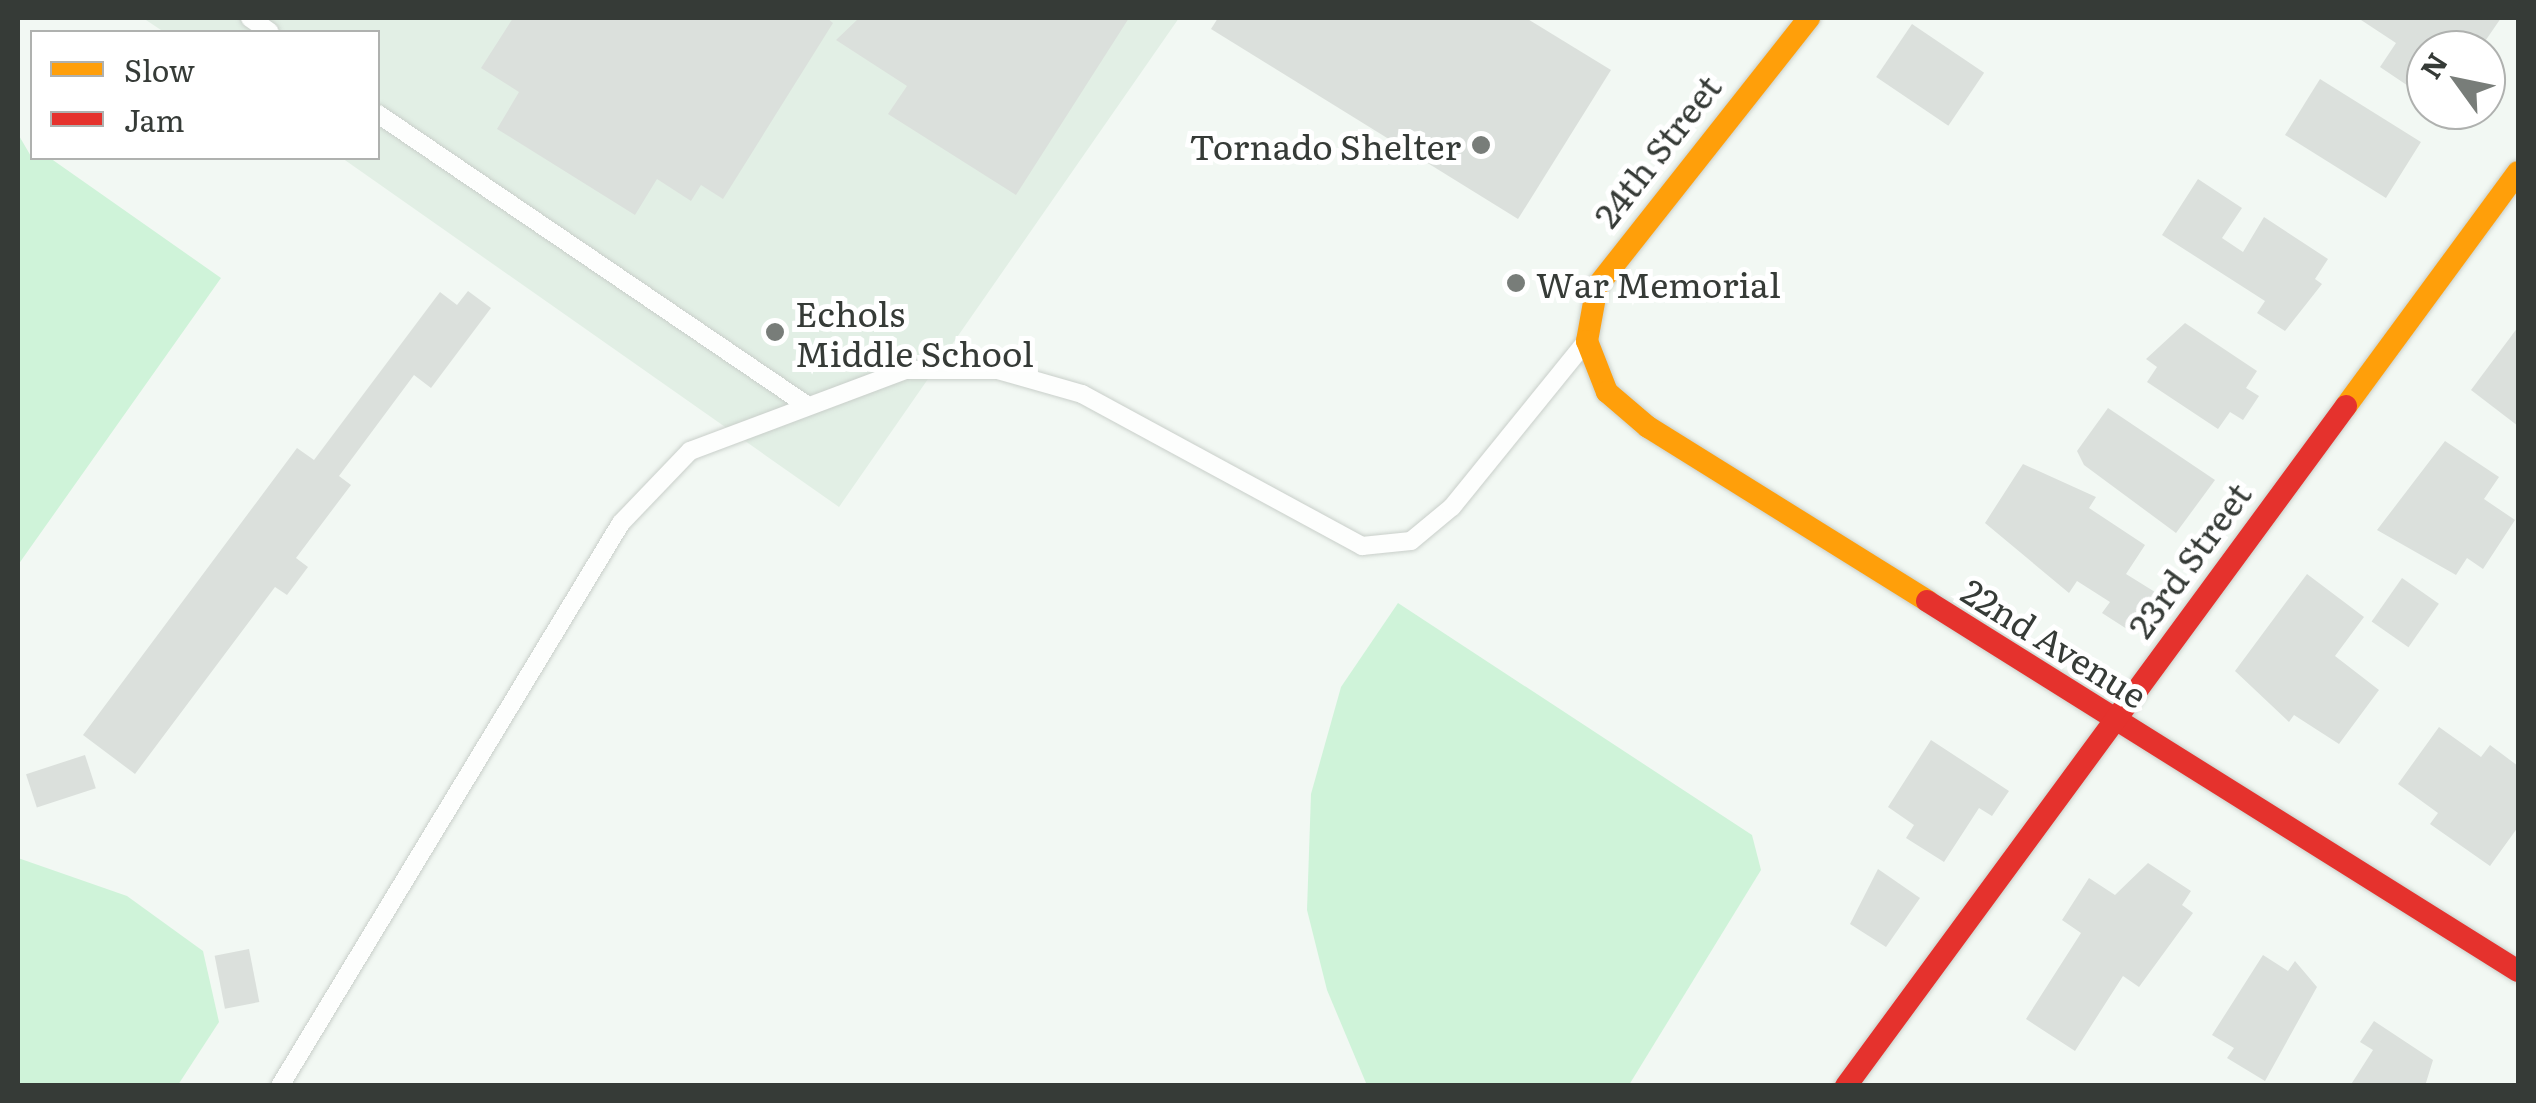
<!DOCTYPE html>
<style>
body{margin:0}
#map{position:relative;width:2536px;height:1103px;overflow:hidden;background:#f2f8f3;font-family:Literata,serif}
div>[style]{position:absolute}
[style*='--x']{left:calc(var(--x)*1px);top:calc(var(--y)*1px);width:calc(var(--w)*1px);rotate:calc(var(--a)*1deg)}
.built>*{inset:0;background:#e2efe5}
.green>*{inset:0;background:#cff3d9}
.building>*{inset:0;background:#dbe0dc;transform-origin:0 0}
.roads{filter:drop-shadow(0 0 2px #c9cfca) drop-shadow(0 0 2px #c9cfca)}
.lane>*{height:18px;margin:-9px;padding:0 9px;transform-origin:9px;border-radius:9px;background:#fdfefd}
.slow>*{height:22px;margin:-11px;padding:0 11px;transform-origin:11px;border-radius:11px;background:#ff9f0a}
.jam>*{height:22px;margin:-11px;padding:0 11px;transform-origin:11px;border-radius:11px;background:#e5322d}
.dots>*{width:28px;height:28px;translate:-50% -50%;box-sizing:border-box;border:5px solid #fff;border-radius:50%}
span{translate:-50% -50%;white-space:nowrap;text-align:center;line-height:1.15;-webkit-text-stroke:10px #fff;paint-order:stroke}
.poi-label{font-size:35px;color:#363b37}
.right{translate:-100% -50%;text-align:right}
.left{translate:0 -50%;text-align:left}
.street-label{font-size:35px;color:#363b37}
.frame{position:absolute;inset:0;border:20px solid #363b37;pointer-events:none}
.legend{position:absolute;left:30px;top:30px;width:350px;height:130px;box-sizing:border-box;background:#fff;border:2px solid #afb1af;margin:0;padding:12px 18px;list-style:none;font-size:30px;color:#363b37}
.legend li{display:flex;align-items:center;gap:20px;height:50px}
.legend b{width:50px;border:2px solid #afb1af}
.north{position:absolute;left:2406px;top:30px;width:100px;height:100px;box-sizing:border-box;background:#fff;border:2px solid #afb1af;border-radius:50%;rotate:303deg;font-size:28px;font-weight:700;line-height:40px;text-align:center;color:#363b37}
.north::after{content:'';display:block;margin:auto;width:35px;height:45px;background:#787d79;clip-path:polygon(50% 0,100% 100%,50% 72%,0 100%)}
</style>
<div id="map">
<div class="built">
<div style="clip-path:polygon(143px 18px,1179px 18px,839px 507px,342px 158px,378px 158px,378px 32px,164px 32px)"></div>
</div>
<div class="green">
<div style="clip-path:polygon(18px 134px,32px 158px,50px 158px,221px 278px,18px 565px)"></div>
<div style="clip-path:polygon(1398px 603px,1752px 835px,1761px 870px,1629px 1085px,1366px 1083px,1327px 990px,1307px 910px,1311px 794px,1341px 687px)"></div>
<div style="clip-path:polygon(18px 858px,127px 896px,203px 951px,219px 1022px,178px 1085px,18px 1085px)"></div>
</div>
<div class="building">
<div style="clip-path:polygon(513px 18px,827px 18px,833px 23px,723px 199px,701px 185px,691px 201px,657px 179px,635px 215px,497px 129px,519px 92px,481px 68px)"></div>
<div style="clip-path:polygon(859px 18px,1129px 18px,1016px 195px,888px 114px,907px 86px,836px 40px)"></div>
<div style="clip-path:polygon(1218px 18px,1526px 18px,1611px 70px,1518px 219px,1211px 29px)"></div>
<div style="clip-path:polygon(2358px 18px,2501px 18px,2479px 50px,2426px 50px,2426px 98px,2380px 67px,2396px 43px)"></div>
<div style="left:1912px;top:24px;width:87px;height:64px;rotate:34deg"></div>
<div style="left:2320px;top:79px;width:119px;height:66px;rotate:32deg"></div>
<div style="clip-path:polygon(2198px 179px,2242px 208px,2222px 238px,2243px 252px,2264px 217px,2328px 259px,2315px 279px,2322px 284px,2285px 331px,2257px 313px,2265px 301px,2162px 235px)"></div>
<div style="clip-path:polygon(468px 291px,491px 308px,431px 388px,414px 375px,339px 476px,351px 485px,296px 558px,308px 567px,287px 595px,275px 587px,135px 774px,83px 735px,297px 448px,314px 460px,440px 292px,457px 305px)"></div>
<div style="clip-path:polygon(2185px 323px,2257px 371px,2246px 388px,2259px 396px,2243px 420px,2230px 412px,2218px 429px,2147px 382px,2157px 367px,2146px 359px)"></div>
<div style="clip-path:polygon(2518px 327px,2518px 426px,2471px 390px)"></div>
<div style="clip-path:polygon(2108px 408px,2215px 480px,2176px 533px,2084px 465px,2077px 451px)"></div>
<div style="clip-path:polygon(2445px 441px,2499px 477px,2484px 499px,2515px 520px,2483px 569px,2467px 558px,2456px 575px,2377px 530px)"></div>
<div style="clip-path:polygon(2023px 464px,2096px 497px,2089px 508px,2145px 545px,2126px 574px,2155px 592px,2130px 631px,2102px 613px,2110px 602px,2077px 581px,2069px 593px,1985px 523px)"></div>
<div style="clip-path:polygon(2307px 574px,2364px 617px,2335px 656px,2379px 690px,2339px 744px,2294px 715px,2289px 722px,2235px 671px)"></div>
<div style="left:2402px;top:578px;width:45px;height:53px;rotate:35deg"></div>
<div style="clip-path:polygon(2439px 727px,2481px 757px,2490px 745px,2518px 766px,2518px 827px,2490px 866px,2430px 824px,2438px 813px,2398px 784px)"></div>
<div style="clip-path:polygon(1931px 740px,2009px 791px,1992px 816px,1979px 808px,1944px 862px,1906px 838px,1914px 825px,1888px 807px)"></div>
<div style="left:85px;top:755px;width:35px;height:62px;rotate:72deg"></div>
<div style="clip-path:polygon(2148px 863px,2191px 891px,2182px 905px,2193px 913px,2139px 987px,2123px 976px,2075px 1051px,2026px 1019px,2081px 933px,2062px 920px,2089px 878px,2115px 895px)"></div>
<div style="clip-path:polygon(1878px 869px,1920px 898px,1886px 947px,1850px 924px)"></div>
<div style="left:249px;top:949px;width:54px;height:35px;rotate:79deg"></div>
<div style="clip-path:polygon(2263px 955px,2288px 971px,2295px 961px,2317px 987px,2265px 1081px,2227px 1058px,2234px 1048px,2212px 1035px)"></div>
<div style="clip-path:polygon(2374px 1021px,2433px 1060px,2425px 1086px,2350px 1086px,2373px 1050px,2360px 1042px)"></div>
</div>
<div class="roads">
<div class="lane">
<div style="--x:250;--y:18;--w:24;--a:35"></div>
<div style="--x:378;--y:114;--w:516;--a:34.18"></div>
<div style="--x:280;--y:1086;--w:658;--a:-58.8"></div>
<div style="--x:621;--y:523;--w:100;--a:-46.2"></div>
<div style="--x:690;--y:451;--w:230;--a:-20.6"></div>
<div style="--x:905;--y:370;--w:93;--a:0"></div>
<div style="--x:998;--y:370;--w:87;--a:15.9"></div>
<div style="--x:1082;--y:394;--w:319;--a:28.5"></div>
<div style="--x:1362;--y:546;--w:49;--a:-5.8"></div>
<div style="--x:1411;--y:541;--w:53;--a:-39.7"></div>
<div style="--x:1452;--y:507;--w:210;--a:-51"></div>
</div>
<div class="slow">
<div style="--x:1809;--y:18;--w:342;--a:128.3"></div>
<div style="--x:1597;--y:286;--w:56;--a:100.3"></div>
<div style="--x:1587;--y:341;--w:55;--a:68.6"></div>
<div style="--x:1607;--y:392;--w:54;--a:40.5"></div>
<div style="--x:1648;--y:427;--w:329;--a:31.9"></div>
<div style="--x:2346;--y:406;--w:290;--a:-53.7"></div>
</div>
<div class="jam">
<div style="--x:1927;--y:601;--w:697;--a:32.05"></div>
<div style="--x:1846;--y:1086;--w:844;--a:-53.67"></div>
</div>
</div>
<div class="dots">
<div style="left:1481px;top:145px;background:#787d79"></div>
<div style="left:1516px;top:283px;background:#787d79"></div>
<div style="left:775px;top:332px;background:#787d79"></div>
</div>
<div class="poi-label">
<span class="right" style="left:1461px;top:145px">Tornado Shelter</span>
<span class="left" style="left:1536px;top:283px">War Memorial</span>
<span class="left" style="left:795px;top:332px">Echols<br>Middle School</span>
</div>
<div class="street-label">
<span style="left:1656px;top:150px;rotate:-52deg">24th Street</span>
<span style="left:2188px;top:559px;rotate:-54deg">23rd Street</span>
<span style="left:2055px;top:642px;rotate:32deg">22nd Avenue</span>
</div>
<div class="frame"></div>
<ul class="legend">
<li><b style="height:12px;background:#ff9f0a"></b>Slow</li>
<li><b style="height:12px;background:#e5322d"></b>Jam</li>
</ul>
<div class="north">N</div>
</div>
